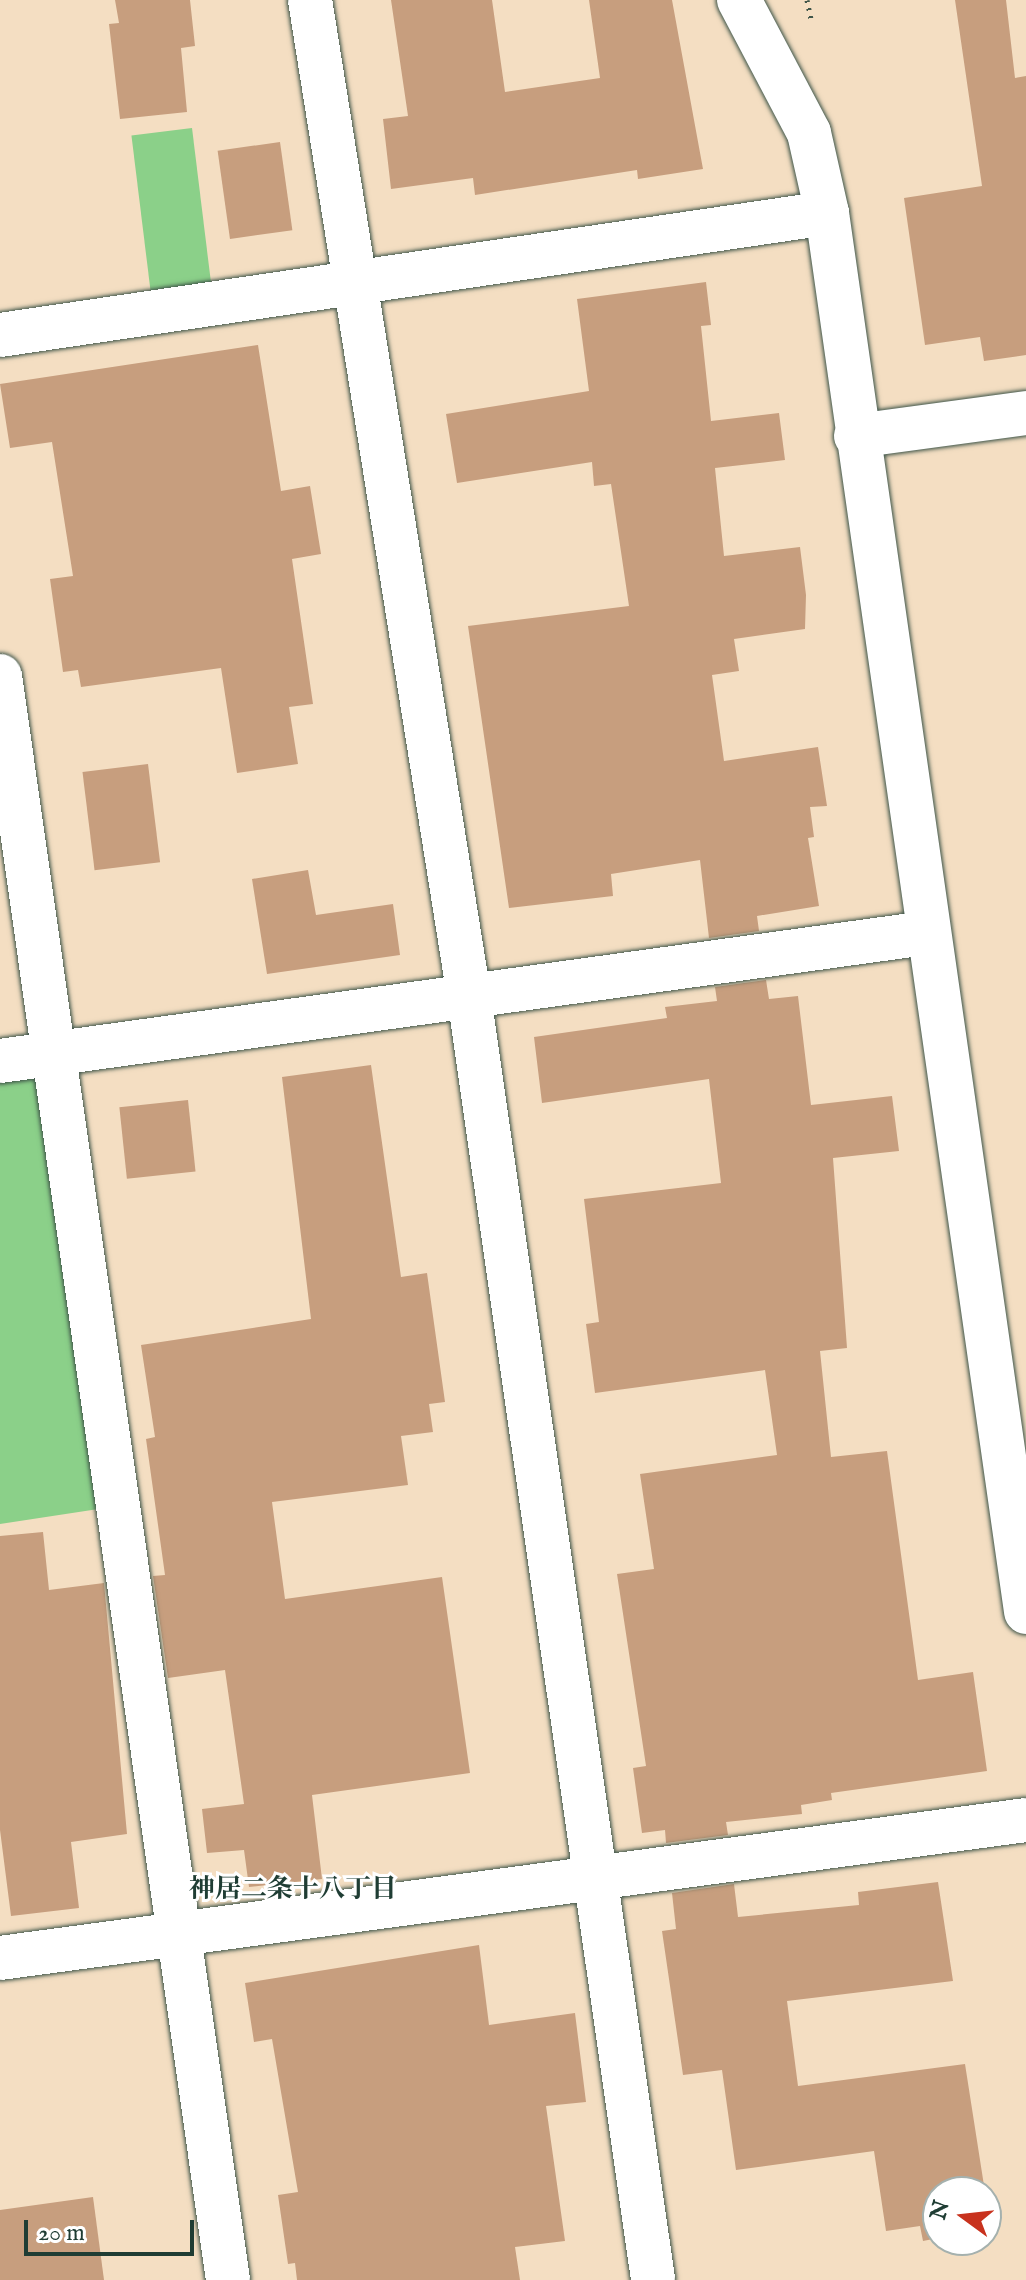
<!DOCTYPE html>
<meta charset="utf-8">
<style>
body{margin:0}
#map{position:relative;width:1026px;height:2280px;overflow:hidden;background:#f4dec2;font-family:"IM FELL English","Noto Serif JP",serif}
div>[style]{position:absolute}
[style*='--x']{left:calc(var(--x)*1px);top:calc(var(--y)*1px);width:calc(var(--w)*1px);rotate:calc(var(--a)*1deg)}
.green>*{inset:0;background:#8bd089;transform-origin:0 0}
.building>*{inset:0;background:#c79e7e;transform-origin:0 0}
.path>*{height:5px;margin-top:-2.5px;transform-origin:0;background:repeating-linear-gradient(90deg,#3f5549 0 2px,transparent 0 8px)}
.roads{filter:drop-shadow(0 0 2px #3f5549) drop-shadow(0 0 2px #3f5549)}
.minor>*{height:44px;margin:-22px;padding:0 22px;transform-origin:22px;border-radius:22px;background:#fff}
span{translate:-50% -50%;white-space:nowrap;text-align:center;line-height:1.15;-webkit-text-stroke:6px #fff;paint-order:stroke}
.neighbourhood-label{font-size:26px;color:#1f3d34;font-weight:700}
.north{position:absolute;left:922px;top:2176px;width:80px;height:80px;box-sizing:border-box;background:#fff;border:2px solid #a5b1ae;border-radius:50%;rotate:285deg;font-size:22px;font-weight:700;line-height:32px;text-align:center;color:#1f3d34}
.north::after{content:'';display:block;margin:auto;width:28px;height:36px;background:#c8321e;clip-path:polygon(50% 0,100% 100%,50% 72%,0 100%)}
.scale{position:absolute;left:24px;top:2220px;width:170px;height:36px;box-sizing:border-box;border:4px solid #1f3d34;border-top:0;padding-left:10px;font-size:24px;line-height:28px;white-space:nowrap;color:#1f3d34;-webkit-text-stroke:6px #fff;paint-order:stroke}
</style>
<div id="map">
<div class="green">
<div style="left:192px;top:128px;width:156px;height:61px;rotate:83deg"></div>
<div style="clip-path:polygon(57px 1052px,118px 1506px,0 1524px,0 1061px)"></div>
</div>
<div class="building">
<div style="clip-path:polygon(115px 0,190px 0,195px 46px,181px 48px,187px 112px,120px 119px,109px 24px,119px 23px)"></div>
<div style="clip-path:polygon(391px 0,492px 0,505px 92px,600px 78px,589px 0,672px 0,703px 169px,638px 179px,637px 170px,475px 195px,473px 178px,391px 189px,383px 119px,408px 116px)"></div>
<div style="clip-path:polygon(955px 0,1006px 0,1015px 78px,1026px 76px,1026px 355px,984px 361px,980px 337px,925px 345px,904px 198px,982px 186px)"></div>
<div style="left:280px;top:142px;width:89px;height:63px;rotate:82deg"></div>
<div style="clip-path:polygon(706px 282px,711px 325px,701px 326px,711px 421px,779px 413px,785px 460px,715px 468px,724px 556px,800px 547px,806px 595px,805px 629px,734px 639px,739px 671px,712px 675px,724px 761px,818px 747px,827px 806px,810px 807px,814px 837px,808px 838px,819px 906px,757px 916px,759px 931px,709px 938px,700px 860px,611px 874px,613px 896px,509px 908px,468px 626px,629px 606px,611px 484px,594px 486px,592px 462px,457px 483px,446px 414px,589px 391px,577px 299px)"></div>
<div style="clip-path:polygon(258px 345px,281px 491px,310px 486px,321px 554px,292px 559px,313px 704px,289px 707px,298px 764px,237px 773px,221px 668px,81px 687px,78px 670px,63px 672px,50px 579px,73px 576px,52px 442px,10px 448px,0 384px)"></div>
<div style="left:148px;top:764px;width:99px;height:66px;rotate:83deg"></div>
<div style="clip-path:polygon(308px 870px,316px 915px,393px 904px,400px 955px,267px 974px,252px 879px)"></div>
<div style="clip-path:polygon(766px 980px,769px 999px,798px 996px,811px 1105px,892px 1096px,899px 1151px,833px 1158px,847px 1348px,820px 1351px,831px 1457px,887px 1451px,918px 1680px,973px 1672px,987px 1771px,831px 1793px,832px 1800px,801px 1805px,802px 1814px,726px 1822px,728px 1835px,666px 1843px,665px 1830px,642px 1833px,633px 1768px,646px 1766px,617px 1574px,654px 1569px,640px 1474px,777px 1455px,765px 1370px,595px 1393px,586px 1324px,599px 1322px,584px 1199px,721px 1183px,709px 1079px,542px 1103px,534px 1037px,667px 1018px,665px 1007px,717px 1001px,715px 987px)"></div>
<div style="clip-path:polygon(371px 1065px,401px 1277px,427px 1273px,445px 1402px,429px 1404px,433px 1432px,401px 1436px,408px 1485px,272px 1502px,285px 1599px,442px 1577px,470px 1773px,312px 1795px,322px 1879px,249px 1887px,244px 1850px,207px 1853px,202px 1809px,244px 1804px,225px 1670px,168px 1678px,153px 1576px,165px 1575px,146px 1439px,155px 1437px,141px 1345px,311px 1319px,282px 1077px)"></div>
<div style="left:188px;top:1100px;width:72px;height:69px;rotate:84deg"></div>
<div style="clip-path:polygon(43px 1532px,49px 1590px,104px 1583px,127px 1834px,71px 1842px,79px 1908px,11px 1916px,0 1830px,0 1536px)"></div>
<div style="clip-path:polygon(938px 1882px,953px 1981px,787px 2001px,798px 2086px,965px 2064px,985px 2192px,938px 2192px,938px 2238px,923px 2241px,920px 2226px,886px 2231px,874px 2151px,736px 2170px,722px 2070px,683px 2075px,662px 1931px,676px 1929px,672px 1893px,734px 1884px,738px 1917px,859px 1905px,858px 1892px)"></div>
<div style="clip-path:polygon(479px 1945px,489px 2025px,575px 2013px,586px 2102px,546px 2106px,565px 2241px,515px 2247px,520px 2280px,297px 2280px,295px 2263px,288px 2264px,278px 2195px,298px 2192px,272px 2039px,254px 2042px,245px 1983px)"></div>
<div style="clip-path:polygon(93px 2197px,104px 2280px,0 2280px,0 2210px)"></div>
</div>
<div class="path">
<div style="--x:807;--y:0;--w:19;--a:78"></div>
</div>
<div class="roads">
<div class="minor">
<div style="--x:310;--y:0;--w:1009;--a:80.93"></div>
<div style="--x:469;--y:996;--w:1297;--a:81.84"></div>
<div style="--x:739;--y:0;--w:150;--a:62.2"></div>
<div style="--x:809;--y:133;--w:82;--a:77.3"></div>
<div style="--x:827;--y:213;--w:1413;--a:81.9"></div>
<div style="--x:0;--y:335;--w:836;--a:-8.39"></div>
<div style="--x:856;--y:436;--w:172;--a:-7.7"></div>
<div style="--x:0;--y:676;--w:1620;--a:81.91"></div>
<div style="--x:0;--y:1061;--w:935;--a:-7.87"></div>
<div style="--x:0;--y:1958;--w:1035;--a:-7.66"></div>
</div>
</div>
<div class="neighbourhood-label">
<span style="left:293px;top:1890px">神居二条十八丁目</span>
</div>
<div class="north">N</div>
<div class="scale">20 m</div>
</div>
